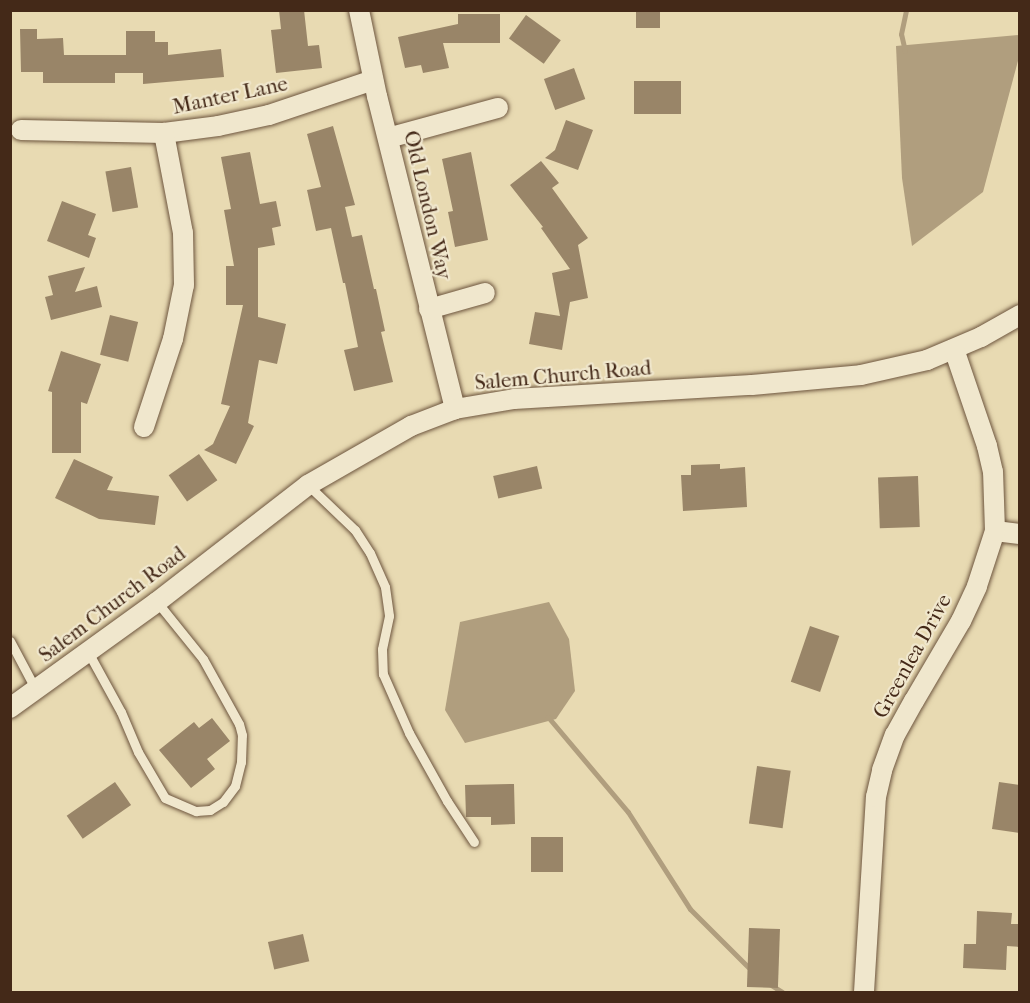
<!DOCTYPE html>
<style>
body{margin:0}
#map{position:relative;width:1030px;height:1003px;overflow:hidden;background:#e8dab2;font-family:"IM FELL French Canon",serif}
div>[style]{position:absolute}
[style*='--x']{left:calc(var(--x)*1px);top:calc(var(--y)*1px);width:calc(var(--w)*1px);rotate:calc(var(--a)*1deg)}
.water>*{inset:0;background:#b09e7e}
.stream>*{height:5px;margin:-2.5px;padding:0 2.5px;transform-origin:2.5px;border-radius:2.5px;background:#b09e7e}
.building>*{inset:0;background:#998568;transform-origin:0 0}
.roads{filter:drop-shadow(0 0 2px #6d553e) drop-shadow(0 0 2px #6d553e)}
.service>*{height:9px;margin:-4.5px;padding:0 4.5px;transform-origin:4.5px;border-radius:4.5px;background:#f0e7cd}
.minor>*{height:20px;margin:-10px;padding:0 10px;transform-origin:10px;border-radius:10px;background:#f0e7cd}
span{translate:-50% -50%;white-space:nowrap;text-align:center;line-height:1.15;-webkit-text-stroke:4.5px #f0e7cd;paint-order:stroke}
.street-label{font-size:21px;color:#442918}
.frame{position:absolute;inset:0;border:12px solid #442918;pointer-events:none}
</style>
<div id="map">
<div class="water">
<div style="clip-path:polygon(1019px 35px,1019px 57px,983px 192px,912px 246px,902px 178px,896px 46px)"></div>
<div style="clip-path:polygon(549px 602px,569px 639px,575px 691px,556px 719px,465px 743px,445px 710px,460px 622px)"></div>
</div>
<div class="stream">
<div style="--x:905;--y:51;--w:17;--a:-103"></div>
<div style="--x:901;--y:34;--w:25;--a:-78"></div>
<div style="--x:548;--y:717;--w:124;--a:49.9"></div>
<div style="--x:628;--y:812;--w:115;--a:57.4"></div>
<div style="--x:690;--y:909;--w:91;--a:45"></div>
<div style="--x:771;--y:985;--w:13;--a:32"></div>
</div>
<div class="building">
<div style="clip-path:polygon(279px 10px,304px 10px,308px 46px,319px 45px,322px 68px,276px 73px,271px 30px,281px 29px)"></div>
<div style="left:636px;top:10px;width:24px;height:18px"></div>
<div style="clip-path:polygon(458px 14px,500px 14px,500px 43px,443px 43px,449px 68px,423px 73px,421px 65px,405px 68px,398px 37px,458px 24px)"></div>
<div style="left:526px;top:15px;width:43px;height:29px;rotate:36deg"></div>
<div style="clip-path:polygon(20px 29px,37px 29px,37px 39px,63px 38px,64px 55px,126px 55px,126px 31px,155px 31px,155px 42px,168px 42px,168px 55px,221px 49px,224px 77px,143px 84px,143px 73px,115px 73px,115px 83px,43px 83px,43px 72px,21px 72px)"></div>
<div style="left:574px;top:68px;width:33px;height:32px;rotate:70deg"></div>
<div style="left:634px;top:81px;width:47px;height:33px"></div>
<div style="clip-path:polygon(566px 120px,593px 130px,578px 170px,545px 158px,555px 150px)"></div>
<div style="clip-path:polygon(333px 126px,355px 205px,345px 207px,352px 237px,362px 235px,374px 289px,376px 289px,385px 331px,381px 332px,393px 382px,354px 391px,344px 350px,358px 347px,345px 283px,343px 283px,331px 228px,316px 231px,307px 190px,321px 187px,307px 134px)"></div>
<div style="clip-path:polygon(250px 152px,260px 204px,276px 201px,281px 226px,272px 228px,275px 245px,258px 248px,258px 317px,286px 324px,277px 364px,259px 360px,248px 423px,254px 426px,236px 464px,204px 450px,213px 444px,230px 406px,221px 404px,243px 305px,226px 305px,226px 266px,234px 266px,224px 210px,231px 209px,221px 157px)"></div>
<div style="clip-path:polygon(471px 152px,488px 240px,455px 247px,448px 212px,453px 211px,442px 159px)"></div>
<div style="clip-path:polygon(541px 161px,559px 183px,552px 188px,588px 238px,578px 245px,588px 298px,570px 302px,562px 350px,529px 344px,535px 312px,560px 316px,552px 273px,570px 269px,541px 228px,543px 227px,510px 185px)"></div>
<div style="left:131px;top:167px;width:41px;height:26px;rotate:80deg"></div>
<div style="clip-path:polygon(62px 201px,96px 214px,88px 235px,96px 238px,89px 258px,47px 241px)"></div>
<div style="clip-path:polygon(85px 267px,75px 292px,97px 286px,102px 307px,51px 320px,45px 297px,53px 295px,48px 276px)"></div>
<div style="left:110px;top:315px;width:29px;height:41px;rotate:14deg"></div>
<div style="clip-path:polygon(61px 351px,101px 364px,87px 404px,81px 402px,81px 453px,52px 453px,52px 392px,48px 391px)"></div>
<div style="left:199px;top:454px;width:32px;height:37px;rotate:55deg"></div>
<div style="clip-path:polygon(74px 459px,113px 477px,107px 490px,159px 496px,155px 525px,99px 519px,55px 498px)"></div>
<div style="clip-path:polygon(720px 464px,720px 469px,745px 467px,747px 507px,683px 511px,681px 475px,691px 475px,691px 465px)"></div>
<div style="left:537px;top:466px;width:23px;height:45px;rotate:77deg"></div>
<div style="left:918px;top:476px;width:51px;height:40px;rotate:88deg"></div>
<div style="left:810px;top:626px;width:31px;height:59px;rotate:19deg"></div>
<div style="clip-path:polygon(212px 718px,230px 741px,207px 759px,215px 769px,191px 788px,159px 750px,194px 722px,199px 728px)"></div>
<div style="left:757px;top:766px;width:34px;height:58px;rotate:8deg"></div>
<div style="left:115px;top:782px;width:28px;height:59px;rotate:55deg"></div>
<div style="clip-path:polygon(999px 782px,1020px 785px,1020px 833px,992px 829px)"></div>
<div style="clip-path:polygon(514px 784px,515px 824px,491px 825px,491px 817px,466px 817px,465px 785px)"></div>
<div style="left:531px;top:837px;width:32px;height:35px"></div>
<div style="clip-path:polygon(977px 911px,1012px 913px,1011px 924px,1020px 924px,1020px 947px,1007px 946px,1006px 970px,963px 968px,964px 944px,976px 944px)"></div>
<div style="left:749px;top:928px;width:31px;height:59px;rotate:2deg"></div>
<div style="left:303px;top:934px;width:28px;height:36px;rotate:77deg"></div>
</div>
<div class="roads">
<div class="service">
<div style="--x:308;--y:485;--w:65;--a:43.8"></div>
<div style="--x:355;--y:530;--w:27;--a:57"></div>
<div style="--x:370;--y:553;--w:37;--a:66"></div>
<div style="--x:385;--y:587;--w:29;--a:82"></div>
<div style="--x:389;--y:616;--w:34;--a:102"></div>
<div style="--x:382;--y:649;--w:25;--a:88"></div>
<div style="--x:383;--y:674;--w:64;--a:66.2"></div>
<div style="--x:409;--y:733;--w:78;--a:60.8"></div>
<div style="--x:447;--y:801;--w:49;--a:56.6"></div>
<div style="--x:10;--y:641;--w:55;--a:62"></div>
<div style="--x:88;--y:652;--w:68;--a:61.2"></div>
<div style="--x:121;--y:712;--w:43;--a:67"></div>
<div style="--x:138;--y:752;--w:53;--a:59.6"></div>
<div style="--x:165;--y:798;--w:34;--a:23"></div>
<div style="--x:196;--y:811;--w:14;--a:-4"></div>
<div style="--x:210;--y:810;--w:15;--a:-32"></div>
<div style="--x:223;--y:802;--w:20;--a:-53"></div>
<div style="--x:235;--y:786;--w:25;--a:-76"></div>
<div style="--x:241;--y:762;--w:27;--a:-88"></div>
<div style="--x:242;--y:735;--w:11;--a:-105"></div>
<div style="--x:239;--y:724;--w:74;--a:-119"></div>
<div style="--x:203;--y:659;--w:73;--a:-128.9"></div>
</div>
<div class="minor">
<div style="--x:359;--y:10;--w:88;--a:78.2"></div>
<div style="--x:377;--y:96;--w:323;--a:76"></div>
<div style="--x:21;--y:130;--w:143;--a:1.2"></div>
<div style="--x:164;--y:133;--w:54;--a:-7.4"></div>
<div style="--x:218;--y:126;--w:52;--a:-12.2"></div>
<div style="--x:269;--y:115;--w:110;--a:-18.6"></div>
<div style="--x:388;--y:138;--w:114;--a:-15.3"></div>
<div style="--x:429;--y:309;--w:58;--a:-15.9"></div>
<div style="--x:144;--y:427;--w:93;--a:-71.8"></div>
<div style="--x:173;--y:339;--w:55;--a:-78.5"></div>
<div style="--x:184;--y:285;--w:52;--a:-91.1"></div>
<div style="--x:183;--y:233;--w:102;--a:-100.8"></div>
<div style="--x:995;--y:531;--w:25;--a:7"></div>
<div style="--x:10;--y:708;--w:181;--a:-35.8"></div>
<div style="--x:157;--y:602;--w:191;--a:-37.8"></div>
<div style="--x:308;--y:485;--w:119;--a:-29.8"></div>
<div style="--x:411;--y:426;--w:47;--a:-21.1"></div>
<div style="--x:455;--y:409;--w:60;--a:-9.6"></div>
<div style="--x:514;--y:399;--w:238;--a:-3.4"></div>
<div style="--x:752;--y:385;--w:109;--a:-5.2"></div>
<div style="--x:861;--y:375;--w:68;--a:-12.8"></div>
<div style="--x:927;--y:360;--w:59;--a:-23.1"></div>
<div style="--x:981;--y:337;--w:45;--a:-29.4"></div>
<div style="--x:864;--y:992;--w:195;--a:-86.5"></div>
<div style="--x:876;--y:797;--w:28;--a:-77"></div>
<div style="--x:882;--y:770;--w:37;--a:-70"></div>
<div style="--x:895;--y:735;--w:39;--a:-61"></div>
<div style="--x:914;--y:701;--w:93;--a:-59.6"></div>
<div style="--x:961;--y:621;--w:38;--a:-65"></div>
<div style="--x:977;--y:586;--w:58;--a:-71.9"></div>
<div style="--x:995;--y:531;--w:59;--a:-91.9"></div>
<div style="--x:993;--y:472;--w:27;--a:-103"></div>
<div style="--x:987;--y:446;--w:102;--a:-108.8"></div>
</div>
</div>
<div class="street-label">
<span style="left:230px;top:95px;rotate:-12deg">Manter Lane</span>
<span style="left:428px;top:205px;rotate:77deg">Old London Way</span>
<span style="left:563px;top:375px;rotate:-5deg">Salem Church Road</span>
<span style="left:112px;top:604px;rotate:-37deg">Salem Church Road</span>
<span style="left:912px;top:656px;rotate:-61deg">Greenlea Drive</span>
</div>
<div class="frame"></div>
</div>
